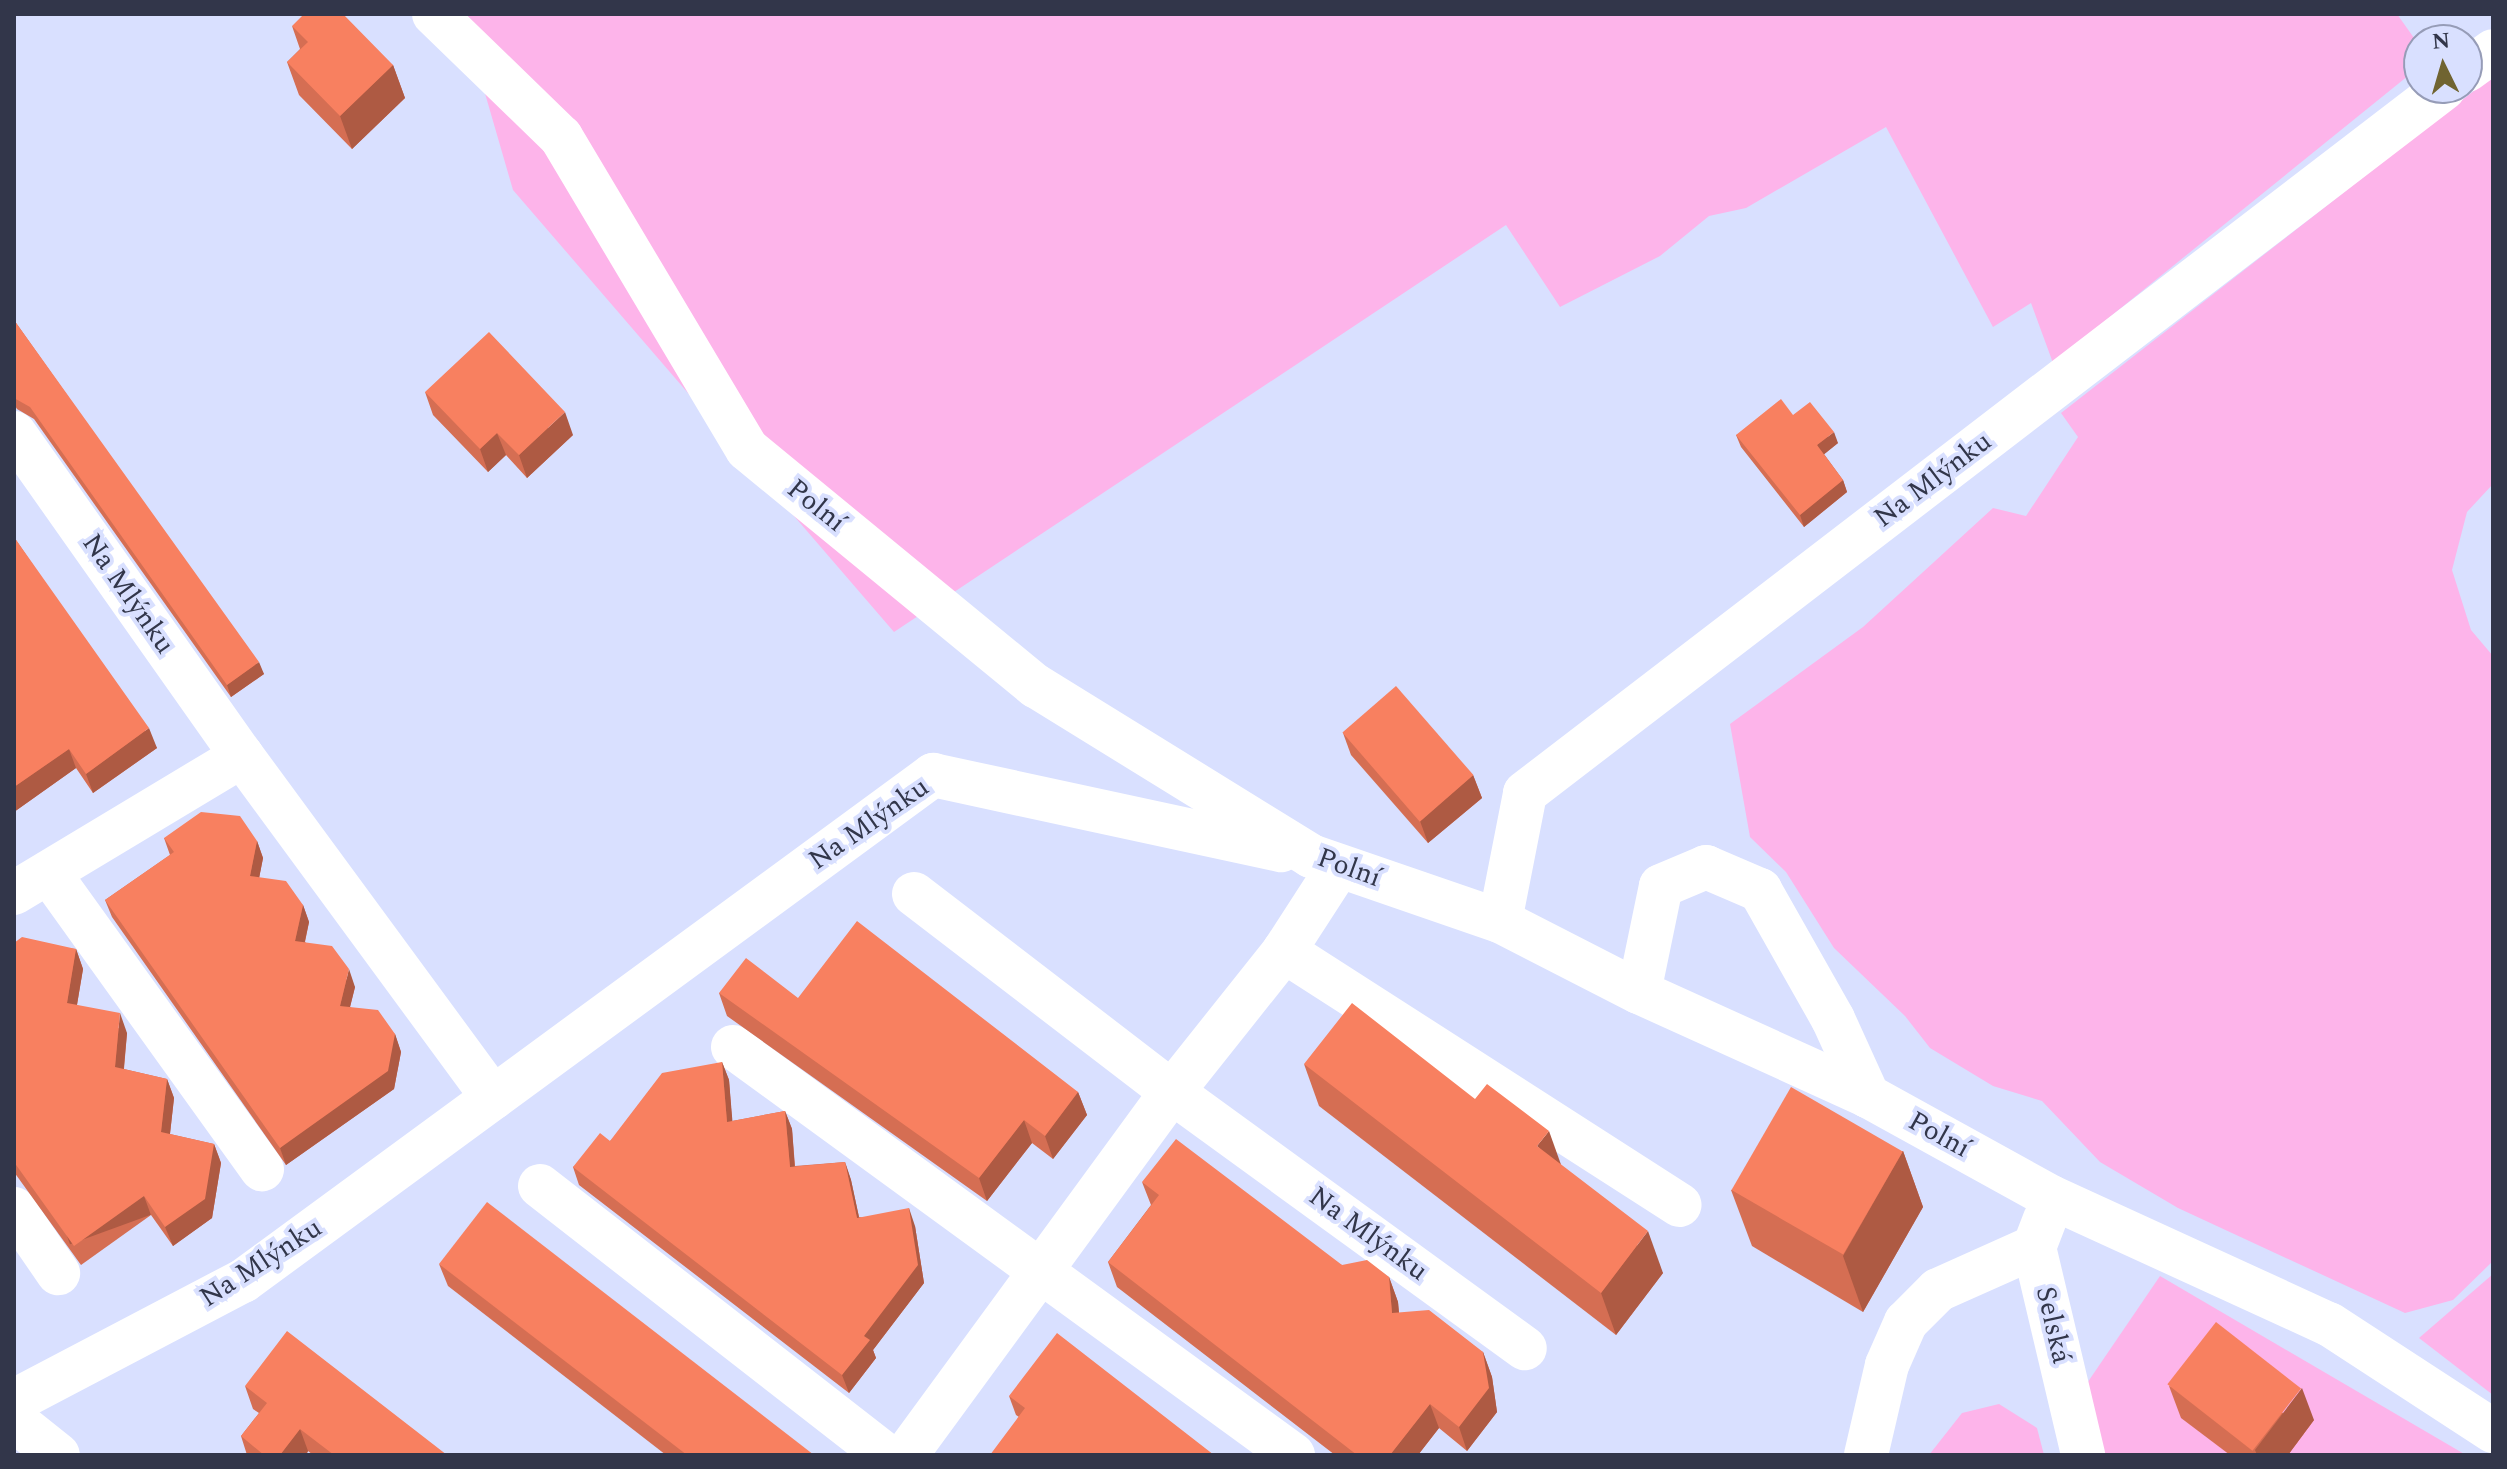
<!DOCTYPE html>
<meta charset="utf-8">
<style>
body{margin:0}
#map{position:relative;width:2507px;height:1469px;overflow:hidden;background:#d9e0ff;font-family:Spectral,serif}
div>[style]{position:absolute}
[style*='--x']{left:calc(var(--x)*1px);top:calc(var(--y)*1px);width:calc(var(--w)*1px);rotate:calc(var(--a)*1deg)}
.green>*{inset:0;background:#fdb4ea}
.minor>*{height:44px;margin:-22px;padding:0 22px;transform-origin:22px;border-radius:22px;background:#fff}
.wall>*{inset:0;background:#d56e53}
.shaded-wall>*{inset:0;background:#ae5a43;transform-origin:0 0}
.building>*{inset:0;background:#f88060;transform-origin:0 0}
span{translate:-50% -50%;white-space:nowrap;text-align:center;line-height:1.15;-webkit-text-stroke:8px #d9e0ff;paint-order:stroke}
.street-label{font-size:28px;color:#32364a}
.frame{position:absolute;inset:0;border:16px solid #32364a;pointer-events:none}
.north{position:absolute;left:2403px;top:24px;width:80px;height:80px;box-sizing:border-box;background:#d9e0ff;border:2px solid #969cb7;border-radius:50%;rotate:355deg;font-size:22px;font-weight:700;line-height:32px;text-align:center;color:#32364a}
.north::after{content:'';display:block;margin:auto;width:28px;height:36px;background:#706431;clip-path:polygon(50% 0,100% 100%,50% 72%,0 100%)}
</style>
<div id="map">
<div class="green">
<div style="clip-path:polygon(462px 14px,2397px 14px,2419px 45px,2419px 67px,2053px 363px,2031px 303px,1993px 327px,1886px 127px,1746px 208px,1709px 216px,1660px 256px,1560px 307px,1506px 225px,894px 632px,513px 190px)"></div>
<div style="clip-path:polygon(2493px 76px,2493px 484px,2467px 512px,2452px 570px,2471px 630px,2493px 656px,2493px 1261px,2453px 1300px,2405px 1313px,2178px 1208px,2100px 1162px,2042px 1101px,1993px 1086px,1930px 1048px,1905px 1016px,1834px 948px,1786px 872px,1750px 837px,1730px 724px,1863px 627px,1993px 508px,2026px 516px,2078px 437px,2061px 413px)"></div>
<div style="clip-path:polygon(2493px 1274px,2493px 1395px,2419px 1338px)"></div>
<div style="clip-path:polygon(2160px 1276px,2466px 1455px,2097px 1455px,2081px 1392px)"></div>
<div style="clip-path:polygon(1999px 1404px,2037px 1428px,2044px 1455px,1929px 1455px,1962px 1413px)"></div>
</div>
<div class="minor">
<div style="--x:434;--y:14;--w:177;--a:44.1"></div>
<div style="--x:561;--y:137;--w:363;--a:59.2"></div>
<div style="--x:747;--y:449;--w:374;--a:39.4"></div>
<div style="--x:1036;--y:686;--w:323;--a:31.7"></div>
<div style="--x:1311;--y:856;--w:200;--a:19"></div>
<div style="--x:1500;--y:921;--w:156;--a:27.1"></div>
<div style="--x:1639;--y:992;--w:252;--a:24.4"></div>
<div style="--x:1868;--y:1096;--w:209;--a:28.9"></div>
<div style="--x:2051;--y:1197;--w:306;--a:24.6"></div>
<div style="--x:2329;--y:1324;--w:196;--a:33.1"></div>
<div style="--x:2467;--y:70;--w:32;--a:-36"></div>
<div style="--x:14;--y:433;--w:395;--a:54.8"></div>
<div style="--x:49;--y:873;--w:365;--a:54.3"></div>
<div style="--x:14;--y:893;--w:266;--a:-31"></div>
<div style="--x:242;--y:756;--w:424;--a:53.7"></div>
<div style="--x:914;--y:894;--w:325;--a:37.5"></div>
<div style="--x:1172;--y:1092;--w:436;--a:36"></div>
<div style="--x:1500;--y:921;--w:130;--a:-78.9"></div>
<div style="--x:1525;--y:793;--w:1158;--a:-37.49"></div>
<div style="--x:1284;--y:951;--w:470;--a:32.7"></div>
<div style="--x:1639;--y:992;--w:108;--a:-78.3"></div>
<div style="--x:1661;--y:886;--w:49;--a:-22.9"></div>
<div style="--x:1706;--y:867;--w:59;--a:23.1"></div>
<div style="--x:1760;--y:890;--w:148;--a:60.5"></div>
<div style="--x:1833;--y:1019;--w:85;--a:65.6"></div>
<div style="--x:733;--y:1047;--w:693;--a:36.08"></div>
<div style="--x:540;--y:1186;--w:438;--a:37.9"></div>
<div style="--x:14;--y:1209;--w:78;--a:55.5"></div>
<div style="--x:2045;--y:1219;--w:30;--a:111"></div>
<div style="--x:2034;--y:1247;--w:214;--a:76.7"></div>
<div style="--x:14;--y:1401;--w:259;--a:-27.7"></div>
<div style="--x:243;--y:1281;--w:856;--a:-36.25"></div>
<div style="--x:933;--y:775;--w:356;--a:12.2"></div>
<div style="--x:14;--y:1420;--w:56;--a:38.5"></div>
<div style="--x:906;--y:1455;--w:450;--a:-53.8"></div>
<div style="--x:1172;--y:1092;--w:180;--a:-51.5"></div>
<div style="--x:1284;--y:951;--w:101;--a:-57.1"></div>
<div style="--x:1866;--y:1455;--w:92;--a:-76.9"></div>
<div style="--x:1887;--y:1365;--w:47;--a:-66.2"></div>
<div style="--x:1906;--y:1322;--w:45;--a:-45"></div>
<div style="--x:1938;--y:1290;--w:105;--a:-24.1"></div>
</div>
<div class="wall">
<div style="clip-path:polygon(292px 26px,393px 65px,405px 98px,352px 149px,299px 95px,287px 62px,300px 49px)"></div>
<div style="clip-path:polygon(14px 320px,264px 674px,231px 697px,34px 419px,17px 409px,14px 404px)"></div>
<div style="clip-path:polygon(425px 392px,573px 435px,527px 478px,506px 455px,488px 472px,433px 415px)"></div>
<div style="clip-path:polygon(1793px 415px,1838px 443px,1824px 454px,1843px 480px,1847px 492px,1804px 527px,1741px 447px,1736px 435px)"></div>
<div style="clip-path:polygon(14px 537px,157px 748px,93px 793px,76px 768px,14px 812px)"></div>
<div style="clip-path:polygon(1343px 733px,1473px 775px,1482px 798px,1428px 843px,1351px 755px)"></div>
<div style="clip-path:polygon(164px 838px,257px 841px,263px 858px,259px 878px,303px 905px,309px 922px,305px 942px,355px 987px,350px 1007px,395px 1034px,401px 1052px,394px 1089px,286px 1165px,112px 917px,105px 900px,170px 855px)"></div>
<div style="clip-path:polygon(14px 943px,76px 949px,83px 969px,77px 1005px,127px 1033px,124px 1069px,167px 1079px,174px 1098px,170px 1134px,214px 1144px,221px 1163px,212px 1218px,173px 1246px,151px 1215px,81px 1265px,14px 1172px)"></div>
<div style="clip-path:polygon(719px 993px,798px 998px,1078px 1092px,1087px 1115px,1053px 1159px,1032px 1143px,987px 1201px,727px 1016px)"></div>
<div style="clip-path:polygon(722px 1062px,729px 1080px,732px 1121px,785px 1111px,792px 1129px,795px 1166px,845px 1162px,851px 1180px,859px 1217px,915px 1226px,924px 1283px,873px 1350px,876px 1358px,849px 1393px,579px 1185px,573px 1167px)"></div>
<div style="clip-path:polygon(1304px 1064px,1561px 1165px,1663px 1273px,1616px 1335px,1319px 1106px)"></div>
<div style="clip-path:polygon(1903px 1151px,1923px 1207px,1863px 1312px,1752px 1246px,1731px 1190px)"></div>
<div style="clip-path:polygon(1142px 1182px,1342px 1265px,1389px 1277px,1398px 1302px,1399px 1313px,1483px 1352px,1492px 1377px,1497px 1412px,1467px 1451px,1439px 1428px,1418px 1455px,1335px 1455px,1117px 1287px,1108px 1262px,1151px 1205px)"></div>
<div style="clip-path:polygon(439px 1264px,814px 1455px,666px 1455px,448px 1286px)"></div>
<div style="clip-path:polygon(245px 1386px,447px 1455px,313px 1455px,308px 1451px,306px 1455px,247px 1455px,241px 1436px,259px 1413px,253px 1409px)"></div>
<div style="clip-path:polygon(2169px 1386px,2314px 1420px,2288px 1455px,2230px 1455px,2181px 1418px)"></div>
<div style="clip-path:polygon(1009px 1396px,1214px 1455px,1019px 1417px,1016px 1415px)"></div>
</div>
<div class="shaded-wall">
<div style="clip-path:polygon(393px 65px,405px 98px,352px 149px,340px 116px)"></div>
<div style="clip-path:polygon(565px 412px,573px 435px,527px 478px,519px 455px)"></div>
<div style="clip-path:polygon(1834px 432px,1838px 443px,1822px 456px,1817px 445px)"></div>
<div style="clip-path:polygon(497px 433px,506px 455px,488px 472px,480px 449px)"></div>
<div style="clip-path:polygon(1843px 480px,1847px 492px,1804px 527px,1800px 515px)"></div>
<div style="clip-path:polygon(259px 662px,264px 674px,231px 697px,227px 685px)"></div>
<div style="clip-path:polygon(149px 728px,157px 748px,93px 793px,86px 774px)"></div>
<div style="clip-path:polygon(69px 749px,76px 768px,14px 812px,14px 787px)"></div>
<div style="clip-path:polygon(1473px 775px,1482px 798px,1428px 843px,1420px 821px)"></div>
<div style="clip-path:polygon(257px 841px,263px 858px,256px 894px,250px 876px)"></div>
<div style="clip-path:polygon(303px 905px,309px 922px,301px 959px,295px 941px)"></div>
<div style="clip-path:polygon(76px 949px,83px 969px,74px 1022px,67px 1003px)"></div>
<div style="clip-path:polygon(349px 969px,355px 987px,346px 1023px,340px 1006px)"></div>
<div style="clip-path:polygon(120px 1013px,127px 1033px,122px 1087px,115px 1067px)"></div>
<div style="clip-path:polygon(395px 1034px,401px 1052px,394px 1089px,286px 1165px,280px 1148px)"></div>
<div style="clip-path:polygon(722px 1062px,729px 1080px,734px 1140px,727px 1122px)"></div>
<div style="clip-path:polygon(167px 1079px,174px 1098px,168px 1151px,161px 1132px)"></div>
<div style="clip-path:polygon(1078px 1092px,1087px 1115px,1053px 1159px,1045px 1136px)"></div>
<div style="clip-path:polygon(785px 1111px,792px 1129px,796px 1185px,790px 1167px)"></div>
<div style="clip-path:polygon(1024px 1120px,1032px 1143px,987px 1201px,979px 1178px)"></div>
<div style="clip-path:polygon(1549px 1131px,1564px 1173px,1537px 1146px)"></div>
<div style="clip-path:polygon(214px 1144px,221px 1163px,212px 1218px,173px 1246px,165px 1227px)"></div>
<div style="clip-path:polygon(1903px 1151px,1923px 1207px,1863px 1312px,1843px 1256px)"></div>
<div style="clip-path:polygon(845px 1162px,851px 1180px,863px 1236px,857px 1218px)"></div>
<div style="left:144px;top:1196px;width:20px;height:86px;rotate:70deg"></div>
<div style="clip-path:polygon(909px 1208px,915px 1226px,924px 1283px,873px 1350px,876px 1358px,849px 1393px,842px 1375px,864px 1336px)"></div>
<div style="clip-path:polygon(1648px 1231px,1663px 1273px,1616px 1335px,1601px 1293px)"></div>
<div style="clip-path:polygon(1389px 1277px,1398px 1302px,1401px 1337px,1392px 1313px)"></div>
<div style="clip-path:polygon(1483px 1352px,1492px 1377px,1497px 1412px,1467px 1451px,1459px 1427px)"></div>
<div style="clip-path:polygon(2302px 1388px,2314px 1420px,2288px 1455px,2257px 1455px,2255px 1450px)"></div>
<div style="clip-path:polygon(1430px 1404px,1439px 1428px,1418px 1455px,1390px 1455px)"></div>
<div style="clip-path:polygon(300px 1429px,308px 1451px,306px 1455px,280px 1455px)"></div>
</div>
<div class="building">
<div style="clip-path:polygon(304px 14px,343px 14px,393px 65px,340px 116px,287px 62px,308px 42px,292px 26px)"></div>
<div style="clip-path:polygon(14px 320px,259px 662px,227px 685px,30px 407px,14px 398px)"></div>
<div style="clip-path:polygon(489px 332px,565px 412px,519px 455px,497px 433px,480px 449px,425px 392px)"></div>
<div style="clip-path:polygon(1781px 399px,1793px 415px,1810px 402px,1834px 432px,1817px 445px,1843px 480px,1800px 515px,1736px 435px)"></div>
<div style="clip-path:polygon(14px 537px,149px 728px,86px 774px,69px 749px,14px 787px)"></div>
<div style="left:1396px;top:686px;width:118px;height:71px;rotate:49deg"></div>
<div style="clip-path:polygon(201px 812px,240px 816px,257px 841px,250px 876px,286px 881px,303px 905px,295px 941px,332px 946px,349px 969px,340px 1006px,378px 1010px,395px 1034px,388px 1071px,280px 1148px,105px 900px,174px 852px,164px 838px)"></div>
<div style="clip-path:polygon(857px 921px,1078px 1092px,1045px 1136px,1024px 1120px,979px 1178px,719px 993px,746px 958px,798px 998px)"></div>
<div style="clip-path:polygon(22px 937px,76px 949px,67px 1003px,120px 1013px,115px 1067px,167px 1079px,161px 1132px,214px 1144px,205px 1199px,165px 1227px,144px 1196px,74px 1246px,14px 1162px,14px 943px)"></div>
<div style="clip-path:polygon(1352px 1003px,1475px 1099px,1487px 1084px,1549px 1131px,1537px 1146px,1648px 1231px,1601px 1293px,1304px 1064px)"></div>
<div style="clip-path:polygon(722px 1062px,727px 1122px,785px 1111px,790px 1167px,845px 1162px,857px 1218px,909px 1208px,918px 1265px,864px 1336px,870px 1340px,842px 1375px,573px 1167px,600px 1133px,610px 1141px,662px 1073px)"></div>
<div style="left:1791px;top:1087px;width:129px;height:119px;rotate:30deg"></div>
<div style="clip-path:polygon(1176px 1139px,1342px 1265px,1367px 1260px,1389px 1277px,1392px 1313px,1429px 1310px,1483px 1352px,1489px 1388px,1459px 1427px,1430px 1404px,1390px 1455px,1357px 1455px,1108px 1262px,1159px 1195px,1142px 1182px)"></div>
<div style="clip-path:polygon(487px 1202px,814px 1455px,687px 1455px,439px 1264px)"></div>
<div style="left:2216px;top:1322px;width:108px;height:79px;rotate:38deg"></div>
<div style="clip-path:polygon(287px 1331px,447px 1455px,334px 1455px,300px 1429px,280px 1455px,264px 1455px,241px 1436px,267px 1403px,245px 1386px)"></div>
<div style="clip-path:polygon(1057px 1333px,1214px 1455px,990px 1455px,1025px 1408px,1009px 1396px)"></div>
</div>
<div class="street-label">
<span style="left:1933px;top:480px;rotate:-37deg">Na Mlýnku</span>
<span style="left:816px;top:506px;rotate:39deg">Polní</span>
<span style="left:128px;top:594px;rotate:55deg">Na Mlýnku</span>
<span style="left:869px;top:824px;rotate:-35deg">Na Mlýnku</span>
<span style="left:1349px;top:868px;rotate:20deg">Polní</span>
<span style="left:1939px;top:1135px;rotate:29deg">Polní</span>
<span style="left:1368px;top:1234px;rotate:36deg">Na Mlýnku</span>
<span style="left:261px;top:1263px;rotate:-33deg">Na Mlýnku</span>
<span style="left:2053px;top:1325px;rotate:77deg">Selská</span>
</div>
<div class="frame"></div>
<div class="north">N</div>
</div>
